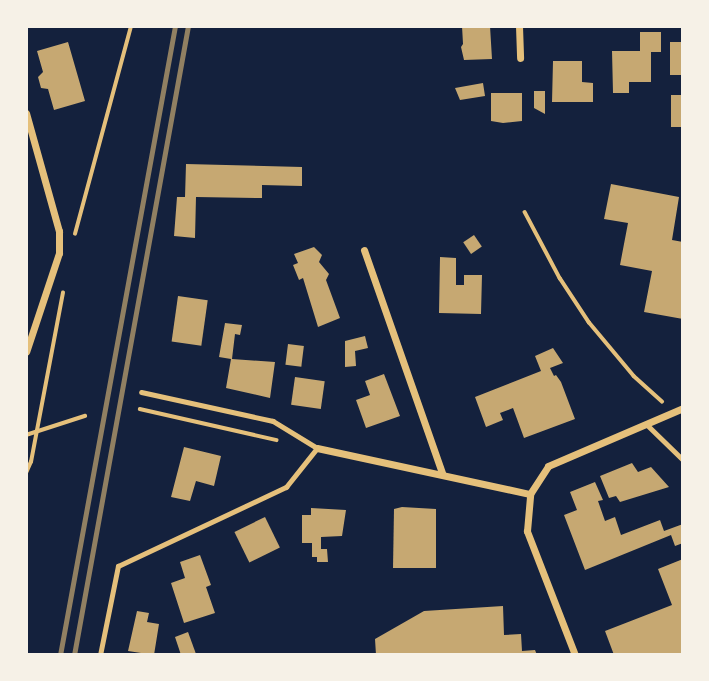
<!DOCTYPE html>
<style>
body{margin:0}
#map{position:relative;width:709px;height:681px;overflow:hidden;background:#14213d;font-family:"DejaVu Sans",sans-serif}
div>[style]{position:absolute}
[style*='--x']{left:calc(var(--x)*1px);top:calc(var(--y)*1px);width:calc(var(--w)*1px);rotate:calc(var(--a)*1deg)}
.building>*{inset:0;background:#c6a872;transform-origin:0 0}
.path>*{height:3.5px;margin:-1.75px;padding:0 1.75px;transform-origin:1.75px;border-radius:1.75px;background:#e5c07b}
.service>*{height:5px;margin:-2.5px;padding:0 2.5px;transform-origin:2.5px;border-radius:2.5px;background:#e5c07b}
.minor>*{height:7px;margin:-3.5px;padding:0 3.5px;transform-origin:3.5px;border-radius:3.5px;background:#e5c07b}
.rail>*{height:5px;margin:-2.5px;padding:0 2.5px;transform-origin:2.5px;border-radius:2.5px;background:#918062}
span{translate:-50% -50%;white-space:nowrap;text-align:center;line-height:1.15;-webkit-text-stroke:5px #f6f1e7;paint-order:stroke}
.frame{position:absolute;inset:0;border:28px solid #f6f1e7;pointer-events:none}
</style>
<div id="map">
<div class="building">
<div style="clip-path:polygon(462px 26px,490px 26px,492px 59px,464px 60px,461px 47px,463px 44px)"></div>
<div style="clip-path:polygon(640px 32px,661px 32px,661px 52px,651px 52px,651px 82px,629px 82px,629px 93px,613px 93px,612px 51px,640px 51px)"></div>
<div style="clip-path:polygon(68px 42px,85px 101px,54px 110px,48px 89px,41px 88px,38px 77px,43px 72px,37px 51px)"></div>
<div style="left:670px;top:42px;width:13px;height:33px"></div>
<div style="clip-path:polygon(553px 61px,582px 61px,582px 82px,593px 83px,593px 102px,552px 102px)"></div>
<div style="clip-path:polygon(483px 83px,485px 96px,460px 100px,455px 88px)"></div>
<div style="clip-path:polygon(534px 91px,545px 91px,545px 114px,534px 108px)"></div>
<div style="clip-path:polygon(491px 93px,522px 93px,522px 121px,503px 123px,491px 121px)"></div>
<div style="left:671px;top:95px;width:12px;height:32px"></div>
<div style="clip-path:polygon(186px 164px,302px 167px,302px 186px,262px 185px,262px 198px,196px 197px,195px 238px,174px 236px,177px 197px,185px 197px)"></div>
<div style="clip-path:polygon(611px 184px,679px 197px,672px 240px,683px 242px,683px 319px,644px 312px,652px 271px,620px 265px,628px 223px,604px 219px)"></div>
<div style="left:474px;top:235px;width:14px;height:13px;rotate:56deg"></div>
<div style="clip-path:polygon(314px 247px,322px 255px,319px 262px,329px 274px,326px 280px,340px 318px,318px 327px,303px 278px,299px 280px,293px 265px,298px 263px,294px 254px)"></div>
<div style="clip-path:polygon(440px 257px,456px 258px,456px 285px,464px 285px,464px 275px,482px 275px,481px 314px,439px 313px)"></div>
<div style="left:178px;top:296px;width:30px;height:46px;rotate:8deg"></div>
<div style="clip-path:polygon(225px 323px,242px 325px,240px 335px,235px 334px,232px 359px,275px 362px,270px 398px,226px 388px,231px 359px,219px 357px)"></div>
<div style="clip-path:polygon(365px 336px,368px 348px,355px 351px,356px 366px,345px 367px,345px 341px)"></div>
<div style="left:288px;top:344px;width:16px;height:21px;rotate:7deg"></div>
<div style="clip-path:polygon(553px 348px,563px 363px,550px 368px,554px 376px,556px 375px,561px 382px,575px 419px,524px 438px,513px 408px,500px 413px,503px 420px,486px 427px,475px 397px,541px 371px,535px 356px)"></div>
<div style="clip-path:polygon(384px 374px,400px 416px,366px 428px,356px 400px,370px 395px,365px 381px)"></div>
<div style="left:295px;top:377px;width:30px;height:28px;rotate:8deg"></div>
<div style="clip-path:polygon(184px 447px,221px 456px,214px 486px,196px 481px,190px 501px,171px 497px)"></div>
<div style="clip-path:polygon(632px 463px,638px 472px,651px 467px,669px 487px,620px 502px,616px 496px,609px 498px,600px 476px)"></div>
<div style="clip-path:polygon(595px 482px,603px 500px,598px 501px,605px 521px,615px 517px,621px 535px,660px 520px,664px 531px,683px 524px,683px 543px,675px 546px,671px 535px,585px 570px,564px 515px,577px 510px,570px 492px)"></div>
<div style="clip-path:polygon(402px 507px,436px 509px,436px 568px,393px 568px,394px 509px)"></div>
<div style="clip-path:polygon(311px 508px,346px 510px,342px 536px,321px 537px,321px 549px,327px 549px,328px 562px,317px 562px,317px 557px,312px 557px,312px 543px,302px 543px,302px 515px,311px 515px)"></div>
<div style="left:265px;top:517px;width:34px;height:34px;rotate:64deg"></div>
<div style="clip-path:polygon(200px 555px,211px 585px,206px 587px,215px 613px,184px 623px,171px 583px,185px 578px,180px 562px)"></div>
<div style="clip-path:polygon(683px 559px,683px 655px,614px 655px,605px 631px,672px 605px,658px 569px)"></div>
<div style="clip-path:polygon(503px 606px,504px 635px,521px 634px,522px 651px,535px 650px,537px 655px,376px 655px,375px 639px,424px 611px)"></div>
<div style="clip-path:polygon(137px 611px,149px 613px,147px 622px,159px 624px,154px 655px,128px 651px)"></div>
<div style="clip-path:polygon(188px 632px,196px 654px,181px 655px,175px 637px)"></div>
</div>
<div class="path">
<div style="--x:525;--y:212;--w:75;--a:62.1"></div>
<div style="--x:560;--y:278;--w:53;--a:56.6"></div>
<div style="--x:589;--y:322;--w:70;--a:50.2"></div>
<div style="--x:634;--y:376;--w:38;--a:42"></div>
<div style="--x:75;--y:234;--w:215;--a:-74.9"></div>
<div style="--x:140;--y:409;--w:140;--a:12.8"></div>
<div style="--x:26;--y:435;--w:62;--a:-17.9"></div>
<div style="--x:26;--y:473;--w:12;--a:-66"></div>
<div style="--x:31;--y:462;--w:172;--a:-79.3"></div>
</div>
<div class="service">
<div style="--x:646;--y:424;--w:52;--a:44.2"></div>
<div style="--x:100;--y:655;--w:91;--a:-78.6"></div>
<div style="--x:118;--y:566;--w:186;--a:-25.2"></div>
<div style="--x:286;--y:487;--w:50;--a:-51.5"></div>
<div style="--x:317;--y:448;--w:52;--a:-148.5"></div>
<div style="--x:273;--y:421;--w:135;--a:-167.6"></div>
</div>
<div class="minor">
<div style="--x:519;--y:26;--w:32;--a:88"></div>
<div style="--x:26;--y:113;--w:123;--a:74.4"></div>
<div style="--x:59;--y:231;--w:22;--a:90"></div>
<div style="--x:59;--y:253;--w:104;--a:108.4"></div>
<div style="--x:364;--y:250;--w:236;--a:70.7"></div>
<div style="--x:317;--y:448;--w:218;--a:12.2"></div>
<div style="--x:575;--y:655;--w:133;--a:-111.2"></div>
<div style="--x:527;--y:531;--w:37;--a:-85"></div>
<div style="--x:530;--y:494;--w:33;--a:-57"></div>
<div style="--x:548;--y:466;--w:147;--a:-23.2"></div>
</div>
<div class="rail">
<div style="--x:60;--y:655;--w:639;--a:-79.64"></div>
<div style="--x:74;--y:655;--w:639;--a:-79.73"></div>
</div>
<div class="frame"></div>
</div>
